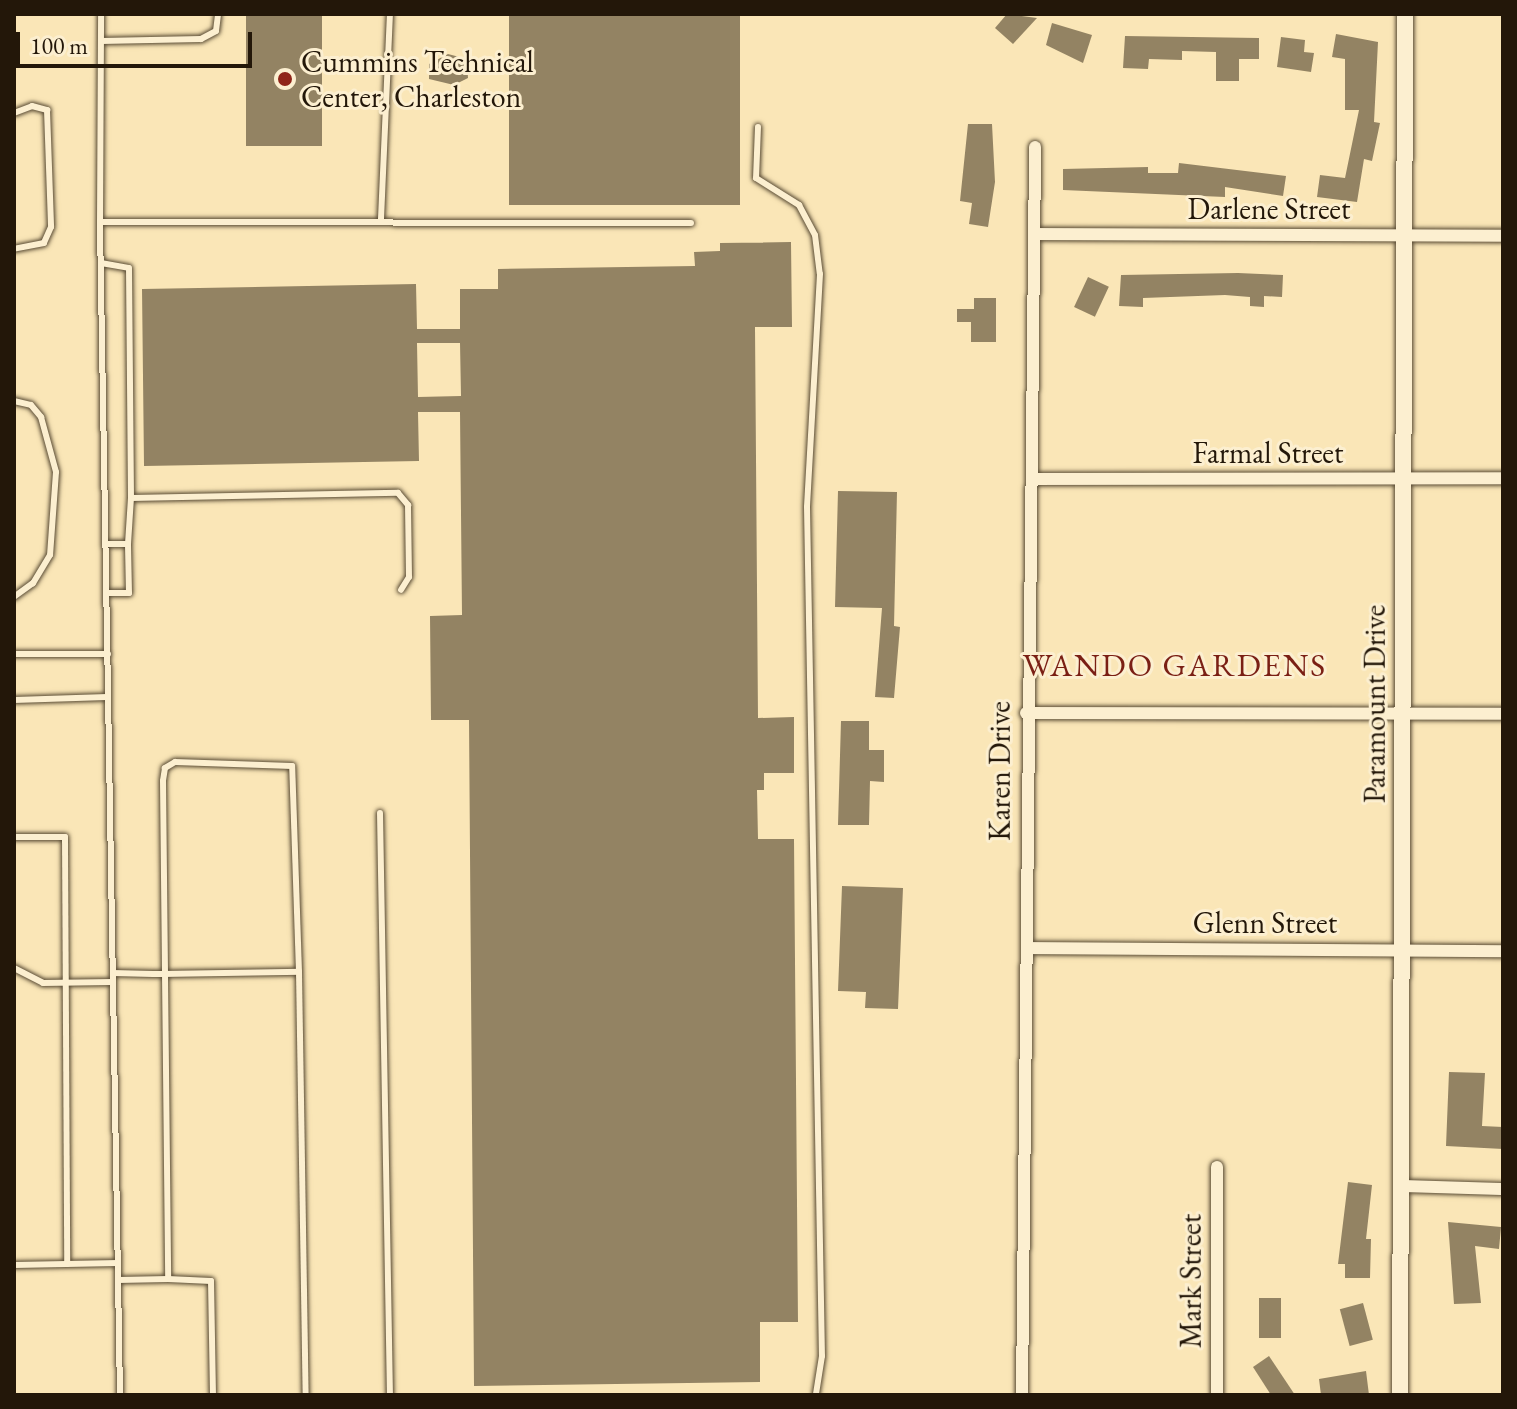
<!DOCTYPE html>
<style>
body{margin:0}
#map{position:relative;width:1517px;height:1409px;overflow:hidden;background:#fae6b7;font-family:"EB Garamond",serif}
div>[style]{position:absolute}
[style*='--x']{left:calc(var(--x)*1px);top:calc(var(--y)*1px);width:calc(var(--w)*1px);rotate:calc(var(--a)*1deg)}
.building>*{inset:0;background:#938363;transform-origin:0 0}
.roads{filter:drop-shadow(0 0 2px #594b34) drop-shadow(0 0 2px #594b34)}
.service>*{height:6px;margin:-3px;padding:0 3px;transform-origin:3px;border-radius:3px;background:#fcefd0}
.minor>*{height:12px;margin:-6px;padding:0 6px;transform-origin:6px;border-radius:6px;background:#fcefd0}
.tertiary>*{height:16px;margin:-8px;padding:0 8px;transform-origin:8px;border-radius:8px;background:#fcefd0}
.dots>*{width:22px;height:22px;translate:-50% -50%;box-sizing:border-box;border:4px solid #fcefd0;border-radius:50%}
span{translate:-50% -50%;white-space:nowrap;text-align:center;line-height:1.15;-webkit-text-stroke:6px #fcefd0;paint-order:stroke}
.poi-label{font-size:30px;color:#231709}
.left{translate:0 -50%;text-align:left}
.street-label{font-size:30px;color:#231709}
.neighbourhood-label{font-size:32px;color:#7a1f14;letter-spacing:2px}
.frame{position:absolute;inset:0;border:16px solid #231709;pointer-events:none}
.scale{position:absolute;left:16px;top:32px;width:236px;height:36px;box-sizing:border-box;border:4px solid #231709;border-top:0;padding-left:10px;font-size:24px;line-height:28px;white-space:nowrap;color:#231709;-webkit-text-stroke:6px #fcefd0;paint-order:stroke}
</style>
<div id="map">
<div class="building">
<div style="left:246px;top:14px;width:76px;height:132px"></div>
<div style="left:509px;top:14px;width:231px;height:191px"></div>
<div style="clip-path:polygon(1007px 14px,1037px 18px,1013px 44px,995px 28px)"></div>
<div style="clip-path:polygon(1052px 23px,1092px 35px,1083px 63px,1046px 45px)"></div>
<div style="clip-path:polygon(1336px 34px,1378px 42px,1374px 122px,1380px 123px,1372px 161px,1364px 159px,1357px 202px,1317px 197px,1320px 175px,1345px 178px,1359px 110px,1345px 110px,1345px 59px,1332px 57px)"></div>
<div style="clip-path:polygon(1125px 36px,1259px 38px,1259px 59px,1239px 59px,1239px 81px,1216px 81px,1216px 52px,1182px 51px,1182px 60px,1149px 59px,1148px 69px,1123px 68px)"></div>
<div style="clip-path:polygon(1281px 37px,1305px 40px,1304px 52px,1314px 53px,1311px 72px,1277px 67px)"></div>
<div style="clip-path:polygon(448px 54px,467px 59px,468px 78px,454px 85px,429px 79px,429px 64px)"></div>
<div style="clip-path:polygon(968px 124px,992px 124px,995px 182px,988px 227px,969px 224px,972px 203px,960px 201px)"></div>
<div style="clip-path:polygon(1179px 163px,1286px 176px,1283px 196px,1225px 187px,1225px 197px,1063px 190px,1063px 169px,1148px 167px,1148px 173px,1178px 173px)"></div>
<div style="clip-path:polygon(evenodd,791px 242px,792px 327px,755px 327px,758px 718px,794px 717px,794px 773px,764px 773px,764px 790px,757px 790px,758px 839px,794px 839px,798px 1322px,760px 1322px,760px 1382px,474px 1386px,469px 720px,431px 720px,430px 616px,462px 615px,460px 412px,418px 412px,419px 461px,144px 466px,142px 289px,416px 284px,417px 329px,460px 329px,460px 289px,498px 289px,498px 269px,695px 266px,694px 252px,720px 251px,720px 243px,791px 242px,417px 343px,460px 343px,461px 396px,418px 397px,417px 343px)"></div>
<div style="clip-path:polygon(1238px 273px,1283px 275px,1282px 297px,1264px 296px,1264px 307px,1250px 306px,1250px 297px,1225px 295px,1143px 298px,1143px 307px,1119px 306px,1121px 275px)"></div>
<div style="left:1088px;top:277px;width:23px;height:33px;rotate:25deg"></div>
<div style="clip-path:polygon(974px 298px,996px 298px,996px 342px,971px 342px,971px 322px,957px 322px,957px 309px,974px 309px)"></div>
<div style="clip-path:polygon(838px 491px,897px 492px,894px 626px,900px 627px,894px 698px,875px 697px,882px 608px,835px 607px)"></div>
<div style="clip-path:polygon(841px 721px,869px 721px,869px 750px,884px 750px,884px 782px,870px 781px,869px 825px,838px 825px)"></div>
<div style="clip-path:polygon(842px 886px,903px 888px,898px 1009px,865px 1008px,866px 992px,838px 991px)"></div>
<div style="clip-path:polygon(1449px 1072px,1485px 1073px,1482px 1126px,1503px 1127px,1503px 1149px,1446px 1146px)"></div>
<div style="clip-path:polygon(1348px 1182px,1372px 1185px,1366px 1239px,1371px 1239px,1370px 1278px,1345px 1278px,1345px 1264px,1338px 1264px)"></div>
<div style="clip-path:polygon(1448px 1222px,1501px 1227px,1499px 1249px,1475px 1246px,1481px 1303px,1454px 1304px)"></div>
<div style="left:1259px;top:1298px;width:22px;height:40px"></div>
<div style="left:1363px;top:1303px;width:38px;height:24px;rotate:75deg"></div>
<div style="clip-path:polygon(1269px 1356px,1295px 1395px,1271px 1395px,1253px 1367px)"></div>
<div style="clip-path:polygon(1366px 1371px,1369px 1395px,1321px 1395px,1319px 1379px)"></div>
</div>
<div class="roads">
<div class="service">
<div style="--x:101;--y:41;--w:100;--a:-1.1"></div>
<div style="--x:201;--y:39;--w:17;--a:-28"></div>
<div style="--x:216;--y:31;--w:17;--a:-83"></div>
<div style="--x:14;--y:113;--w:19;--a:-21"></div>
<div style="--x:32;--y:106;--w:16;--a:15"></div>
<div style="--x:47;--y:110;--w:117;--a:88"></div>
<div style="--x:51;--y:227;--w:17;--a:114"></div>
<div style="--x:44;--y:243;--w:31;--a:169"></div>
<div style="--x:758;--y:127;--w:51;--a:92.2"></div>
<div style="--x:756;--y:178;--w:51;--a:32.1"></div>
<div style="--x:799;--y:205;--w:34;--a:62"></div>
<div style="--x:815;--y:235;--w:39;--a:83"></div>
<div style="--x:820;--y:274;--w:233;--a:93.2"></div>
<div style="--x:807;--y:507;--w:849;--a:88.99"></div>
<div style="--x:822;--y:1356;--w:39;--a:99"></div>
<div style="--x:381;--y:219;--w:205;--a:-87.5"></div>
<div style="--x:100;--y:222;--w:208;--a:-89.7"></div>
<div style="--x:101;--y:263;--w:28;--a:10"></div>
<div style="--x:129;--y:268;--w:230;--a:89.5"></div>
<div style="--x:14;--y:401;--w:17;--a:13"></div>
<div style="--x:31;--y:405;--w:16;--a:50"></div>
<div style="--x:41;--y:417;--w:57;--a:74.7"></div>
<div style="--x:56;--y:472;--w:83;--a:94.1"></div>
<div style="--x:50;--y:555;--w:33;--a:121"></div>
<div style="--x:33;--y:583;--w:24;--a:144"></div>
<div style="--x:106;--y:544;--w:22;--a:0"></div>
<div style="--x:128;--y:544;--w:46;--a:-86.3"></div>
<div style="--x:131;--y:498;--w:267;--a:-1.1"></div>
<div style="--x:398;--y:493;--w:16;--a:50"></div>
<div style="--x:408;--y:505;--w:72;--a:89.2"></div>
<div style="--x:409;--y:577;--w:15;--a:122"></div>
<div style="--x:107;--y:593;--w:22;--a:0"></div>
<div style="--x:129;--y:593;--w:49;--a:-91.2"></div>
<div style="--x:14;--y:654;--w:94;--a:0"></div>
<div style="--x:14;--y:700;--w:93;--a:-1.8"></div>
<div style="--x:380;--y:813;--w:582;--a:89.02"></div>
<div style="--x:14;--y:837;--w:51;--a:0"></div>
<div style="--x:65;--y:837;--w:427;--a:89.7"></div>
<div style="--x:14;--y:968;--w:33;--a:27"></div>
<div style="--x:43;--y:983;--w:69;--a:-0.8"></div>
<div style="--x:299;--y:972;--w:423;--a:89.1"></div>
<div style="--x:113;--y:973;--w:40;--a:1.4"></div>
<div style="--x:153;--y:974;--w:12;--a:0"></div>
<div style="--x:165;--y:974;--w:134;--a:-0.9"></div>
<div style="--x:299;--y:972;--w:206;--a:-91.9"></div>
<div style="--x:292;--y:766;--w:117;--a:-178"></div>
<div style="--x:175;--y:762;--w:12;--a:149"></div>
<div style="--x:165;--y:768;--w:13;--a:99"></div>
<div style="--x:163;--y:781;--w:193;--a:89.4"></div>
<div style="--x:165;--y:974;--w:305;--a:89.4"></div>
<div style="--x:168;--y:1279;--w:43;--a:2.7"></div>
<div style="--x:211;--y:1281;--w:114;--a:89"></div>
<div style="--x:14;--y:1265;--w:104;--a:-1.1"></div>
<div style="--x:118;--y:1280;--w:50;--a:-1.1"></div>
<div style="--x:120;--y:1395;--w:1173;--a:-90.98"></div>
<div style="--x:100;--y:222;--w:591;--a:0.1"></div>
</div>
<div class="minor">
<div style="--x:1035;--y:234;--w:468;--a:0.2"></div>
<div style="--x:1033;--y:479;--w:470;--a:-0.1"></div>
<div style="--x:1026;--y:713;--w:477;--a:0.1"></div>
<div style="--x:1027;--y:948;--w:476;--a:0.4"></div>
<div style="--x:1217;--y:1167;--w:228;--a:90"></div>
<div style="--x:1401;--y:1186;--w:102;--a:1.7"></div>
<div style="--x:1022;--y:1395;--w:1248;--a:-89.4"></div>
</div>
<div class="tertiary">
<div style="--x:1400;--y:1395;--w:1381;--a:-89.79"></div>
</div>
</div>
<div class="dots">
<div style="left:285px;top:79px;background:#8f2418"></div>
</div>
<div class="poi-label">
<span class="left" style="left:301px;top:79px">Cummins Technical<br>Center, Charleston</span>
</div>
<div class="street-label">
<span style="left:1269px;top:209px">Darlene Street</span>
<span style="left:1268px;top:453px">Farmal Street</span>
<span style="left:1375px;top:704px;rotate:-90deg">Paramount Drive</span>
<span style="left:1000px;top:771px;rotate:-90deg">Karen Drive</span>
<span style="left:1265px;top:923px">Glenn Street</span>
<span style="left:1191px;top:1281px;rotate:-90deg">Mark Street</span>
</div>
<div class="neighbourhood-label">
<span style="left:1175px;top:665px">WANDO GARDENS</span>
</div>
<div class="frame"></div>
<div class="scale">100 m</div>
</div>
